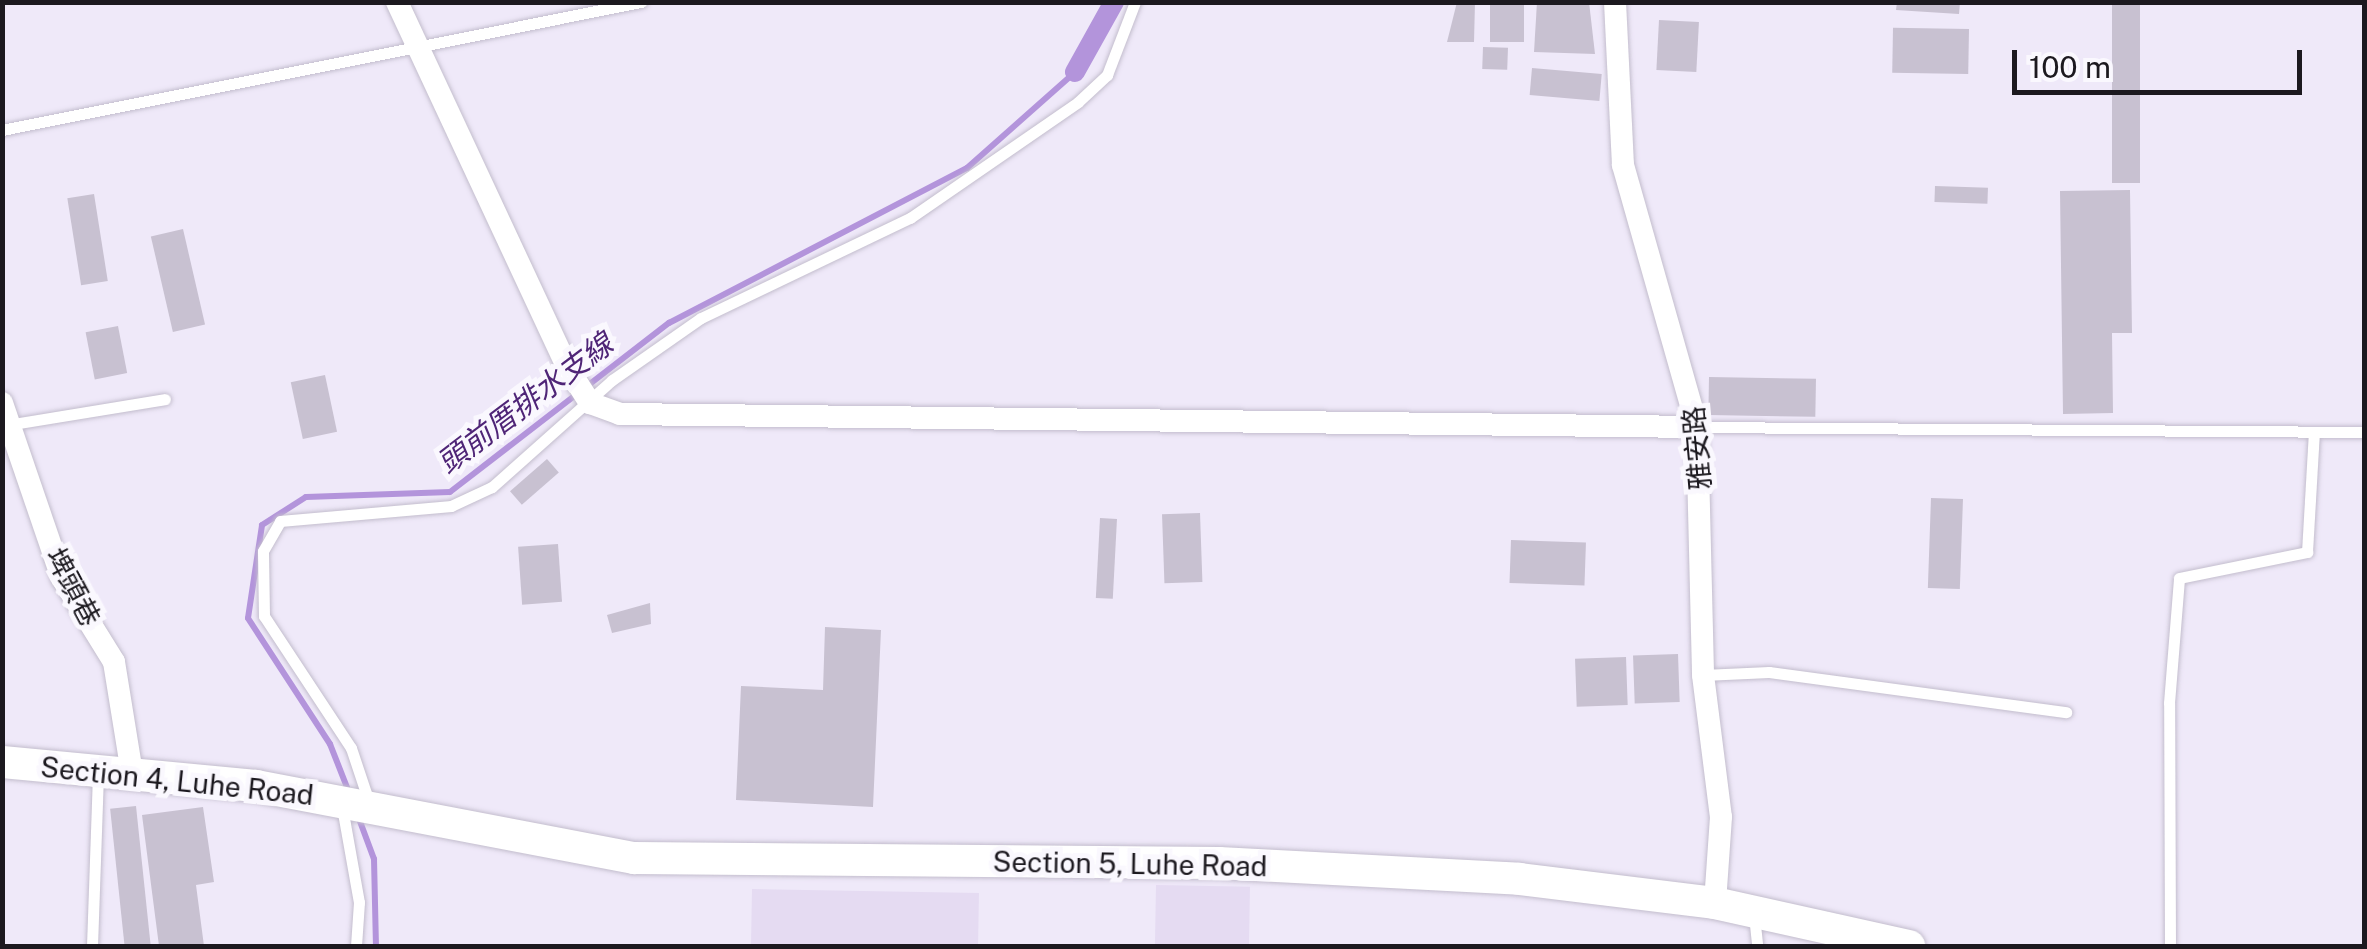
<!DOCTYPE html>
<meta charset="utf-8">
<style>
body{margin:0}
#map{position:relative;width:2367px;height:949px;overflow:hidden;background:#efe9f9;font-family:"Public Sans","Noto Sans TC",sans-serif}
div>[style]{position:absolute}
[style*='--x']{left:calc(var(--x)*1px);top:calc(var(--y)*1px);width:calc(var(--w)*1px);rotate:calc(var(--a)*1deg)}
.built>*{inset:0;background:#e5dbf2;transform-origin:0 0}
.stream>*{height:6px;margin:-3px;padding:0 3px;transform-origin:3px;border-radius:3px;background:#b394db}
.canal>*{height:20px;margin:-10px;padding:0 10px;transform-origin:10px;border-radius:10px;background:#b394db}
.building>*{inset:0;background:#c8c1d1;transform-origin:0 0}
.roads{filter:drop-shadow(0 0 2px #c3bdcd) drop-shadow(0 0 2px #c3bdcd)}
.service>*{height:11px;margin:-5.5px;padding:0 5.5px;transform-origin:5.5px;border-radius:5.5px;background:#fff}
.minor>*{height:22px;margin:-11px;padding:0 11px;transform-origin:11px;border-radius:11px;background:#fff}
.secondary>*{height:32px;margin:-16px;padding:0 16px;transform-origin:16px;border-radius:16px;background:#fff}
span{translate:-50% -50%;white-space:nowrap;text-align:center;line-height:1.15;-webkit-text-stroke:10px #faf8fe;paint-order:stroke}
.street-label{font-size:28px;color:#1c191f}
.water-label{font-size:30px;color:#4f2577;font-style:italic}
.frame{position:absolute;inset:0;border:5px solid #1c191f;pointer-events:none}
.scale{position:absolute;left:2012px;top:50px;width:290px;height:45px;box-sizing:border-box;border:5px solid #1c191f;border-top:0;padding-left:12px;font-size:30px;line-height:35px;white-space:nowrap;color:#1c191f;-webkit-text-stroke:8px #faf8fe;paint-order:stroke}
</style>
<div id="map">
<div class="built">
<div style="left:1156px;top:885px;width:94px;height:61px;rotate:1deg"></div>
<div style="left:752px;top:889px;width:227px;height:57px;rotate:1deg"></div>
</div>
<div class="stream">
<div style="--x:350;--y:795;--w:55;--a:-111.4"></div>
<div style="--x:330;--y:744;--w:150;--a:-123.1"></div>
<div style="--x:248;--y:618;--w:94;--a:-81.4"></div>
<div style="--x:262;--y:525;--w:52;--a:-32.5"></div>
<div style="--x:306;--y:497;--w:144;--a:-2"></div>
<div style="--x:450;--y:492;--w:277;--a:-37.7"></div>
<div style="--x:669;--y:323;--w:336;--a:-27.5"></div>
<div style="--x:967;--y:168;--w:144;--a:-41.6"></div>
<div style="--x:358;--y:816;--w:46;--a:69.6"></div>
<div style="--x:374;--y:859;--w:87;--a:88.7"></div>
</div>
<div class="canal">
<div style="--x:1075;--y:72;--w:80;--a:-60.9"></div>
</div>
<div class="building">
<div style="clip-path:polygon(1457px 2px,1475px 2px,1474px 42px,1447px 42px)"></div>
<div style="left:1490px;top:2px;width:34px;height:40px"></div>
<div style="clip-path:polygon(1537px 2px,1589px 2px,1595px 54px,1534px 52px)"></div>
<div style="clip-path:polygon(1897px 2px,1960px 2px,1959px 14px,1896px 10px)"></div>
<div style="left:2112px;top:2px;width:28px;height:181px"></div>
<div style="left:1659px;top:20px;width:40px;height:50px;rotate:3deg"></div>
<div style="left:1969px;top:29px;width:45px;height:76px;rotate:91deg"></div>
<div style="left:1483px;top:47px;width:25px;height:22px;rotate:2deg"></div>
<div style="left:1532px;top:68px;width:70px;height:27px;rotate:5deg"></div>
<div style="left:1935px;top:186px;width:53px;height:16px;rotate:2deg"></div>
<div style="clip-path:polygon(2130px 190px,2132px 333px,2112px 333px,2113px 413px,2063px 414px,2060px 191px)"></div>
<div style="left:94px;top:194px;width:88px;height:27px;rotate:81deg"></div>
<div style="left:183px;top:229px;width:98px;height:33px;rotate:77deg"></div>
<div style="left:118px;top:326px;width:48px;height:33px;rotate:79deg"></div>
<div style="left:325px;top:375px;width:58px;height:35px;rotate:78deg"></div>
<div style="left:1709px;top:377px;width:107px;height:38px;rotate:1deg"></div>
<div style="left:547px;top:459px;width:18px;height:49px;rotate:49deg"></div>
<div style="left:1931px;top:498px;width:32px;height:90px;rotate:2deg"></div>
<div style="left:1200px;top:513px;width:69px;height:38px;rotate:88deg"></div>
<div style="left:1100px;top:518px;width:17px;height:80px;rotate:3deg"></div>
<div style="left:1511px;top:540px;width:75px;height:43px;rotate:2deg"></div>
<div style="left:558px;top:544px;width:58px;height:40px;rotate:86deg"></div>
<div style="clip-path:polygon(650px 603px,651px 624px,612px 633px,607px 615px)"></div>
<div style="clip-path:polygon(825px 627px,881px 630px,873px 807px,736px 800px,741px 686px,823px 690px)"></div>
<div style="left:1678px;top:654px;width:48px;height:45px;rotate:88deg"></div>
<div style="left:1626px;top:657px;width:48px;height:51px;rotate:88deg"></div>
<div style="left:136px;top:806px;width:141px;height:26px;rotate:84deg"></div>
<div style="clip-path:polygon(203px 807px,214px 882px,196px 885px,204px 946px,159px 946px,142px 815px)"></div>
</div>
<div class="roads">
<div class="service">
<div style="--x:2;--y:130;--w:652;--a:-11.33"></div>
<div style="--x:7;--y:425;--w:160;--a:-9.3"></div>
<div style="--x:1697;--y:427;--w:667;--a:0.43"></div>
<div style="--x:1703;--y:675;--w:66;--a:-2.6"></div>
<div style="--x:1769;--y:672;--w:300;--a:7.7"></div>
<div style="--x:369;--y:802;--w:57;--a:-108.4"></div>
<div style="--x:351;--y:748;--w:158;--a:-123.4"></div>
<div style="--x:264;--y:616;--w:65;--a:-90.9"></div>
<div style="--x:263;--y:551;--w:34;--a:-60"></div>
<div style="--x:280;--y:521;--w:172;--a:-5"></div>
<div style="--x:451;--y:506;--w:45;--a:-24.9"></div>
<div style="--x:492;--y:487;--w:161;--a:-41.7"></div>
<div style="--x:612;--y:380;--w:108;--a:-34.9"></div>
<div style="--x:701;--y:318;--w:232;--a:-25.6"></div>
<div style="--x:910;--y:218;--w:204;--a:-34.6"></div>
<div style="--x:1078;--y:102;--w:40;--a:-43"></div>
<div style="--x:1107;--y:75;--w:78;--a:-69"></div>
<div style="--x:342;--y:807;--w:97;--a:79.9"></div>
<div style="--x:359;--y:902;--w:44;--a:93.9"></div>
<div style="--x:1754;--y:915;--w:31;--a:84"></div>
<div style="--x:92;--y:946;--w:172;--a:-88"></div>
<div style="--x:2170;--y:946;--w:243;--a:-90.2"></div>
<div style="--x:2169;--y:703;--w:125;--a:-85.4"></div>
<div style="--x:2179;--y:578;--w:131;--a:-11.5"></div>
<div style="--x:2307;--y:552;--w:120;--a:-86.7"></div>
</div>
<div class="minor">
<div style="--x:397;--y:2;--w:403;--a:65"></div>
<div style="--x:567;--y:367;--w:43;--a:57.4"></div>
<div style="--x:590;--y:403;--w:32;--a:20"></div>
<div style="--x:620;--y:414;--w:1077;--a:0.69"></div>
<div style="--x:1615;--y:2;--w:163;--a:87.2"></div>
<div style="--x:1623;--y:165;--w:272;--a:74.2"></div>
<div style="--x:1697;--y:427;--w:248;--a:88.6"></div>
<div style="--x:1703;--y:675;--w:143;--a:82.8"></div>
<div style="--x:1721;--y:817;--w:86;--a:94"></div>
<div style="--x:2;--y:403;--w:185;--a:71.1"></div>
<div style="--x:62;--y:578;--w:99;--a:58.2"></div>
<div style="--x:114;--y:662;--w:112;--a:80.8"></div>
</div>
<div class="secondary">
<div style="--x:2;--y:762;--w:255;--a:5.4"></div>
<div style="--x:256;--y:786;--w:385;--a:10.8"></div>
<div style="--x:634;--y:858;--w:585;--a:0.49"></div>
<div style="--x:1219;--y:863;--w:301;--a:3"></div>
<div style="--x:1520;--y:879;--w:196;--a:7"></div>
<div style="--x:1715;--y:903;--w:199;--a:12.5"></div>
</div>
</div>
<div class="street-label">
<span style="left:1697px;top:448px;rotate:-95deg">雅安路</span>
<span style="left:73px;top:587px;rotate:62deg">埤頭巷</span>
<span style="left:177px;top:781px;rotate:6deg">Section 4, Luhe Road</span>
<span style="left:1130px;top:864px;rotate:1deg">Section 5, Luhe Road</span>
</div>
<div class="water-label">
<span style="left:525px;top:403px;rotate:-37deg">頭前厝排水支線</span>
</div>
<div class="frame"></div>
<div class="scale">100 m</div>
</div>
